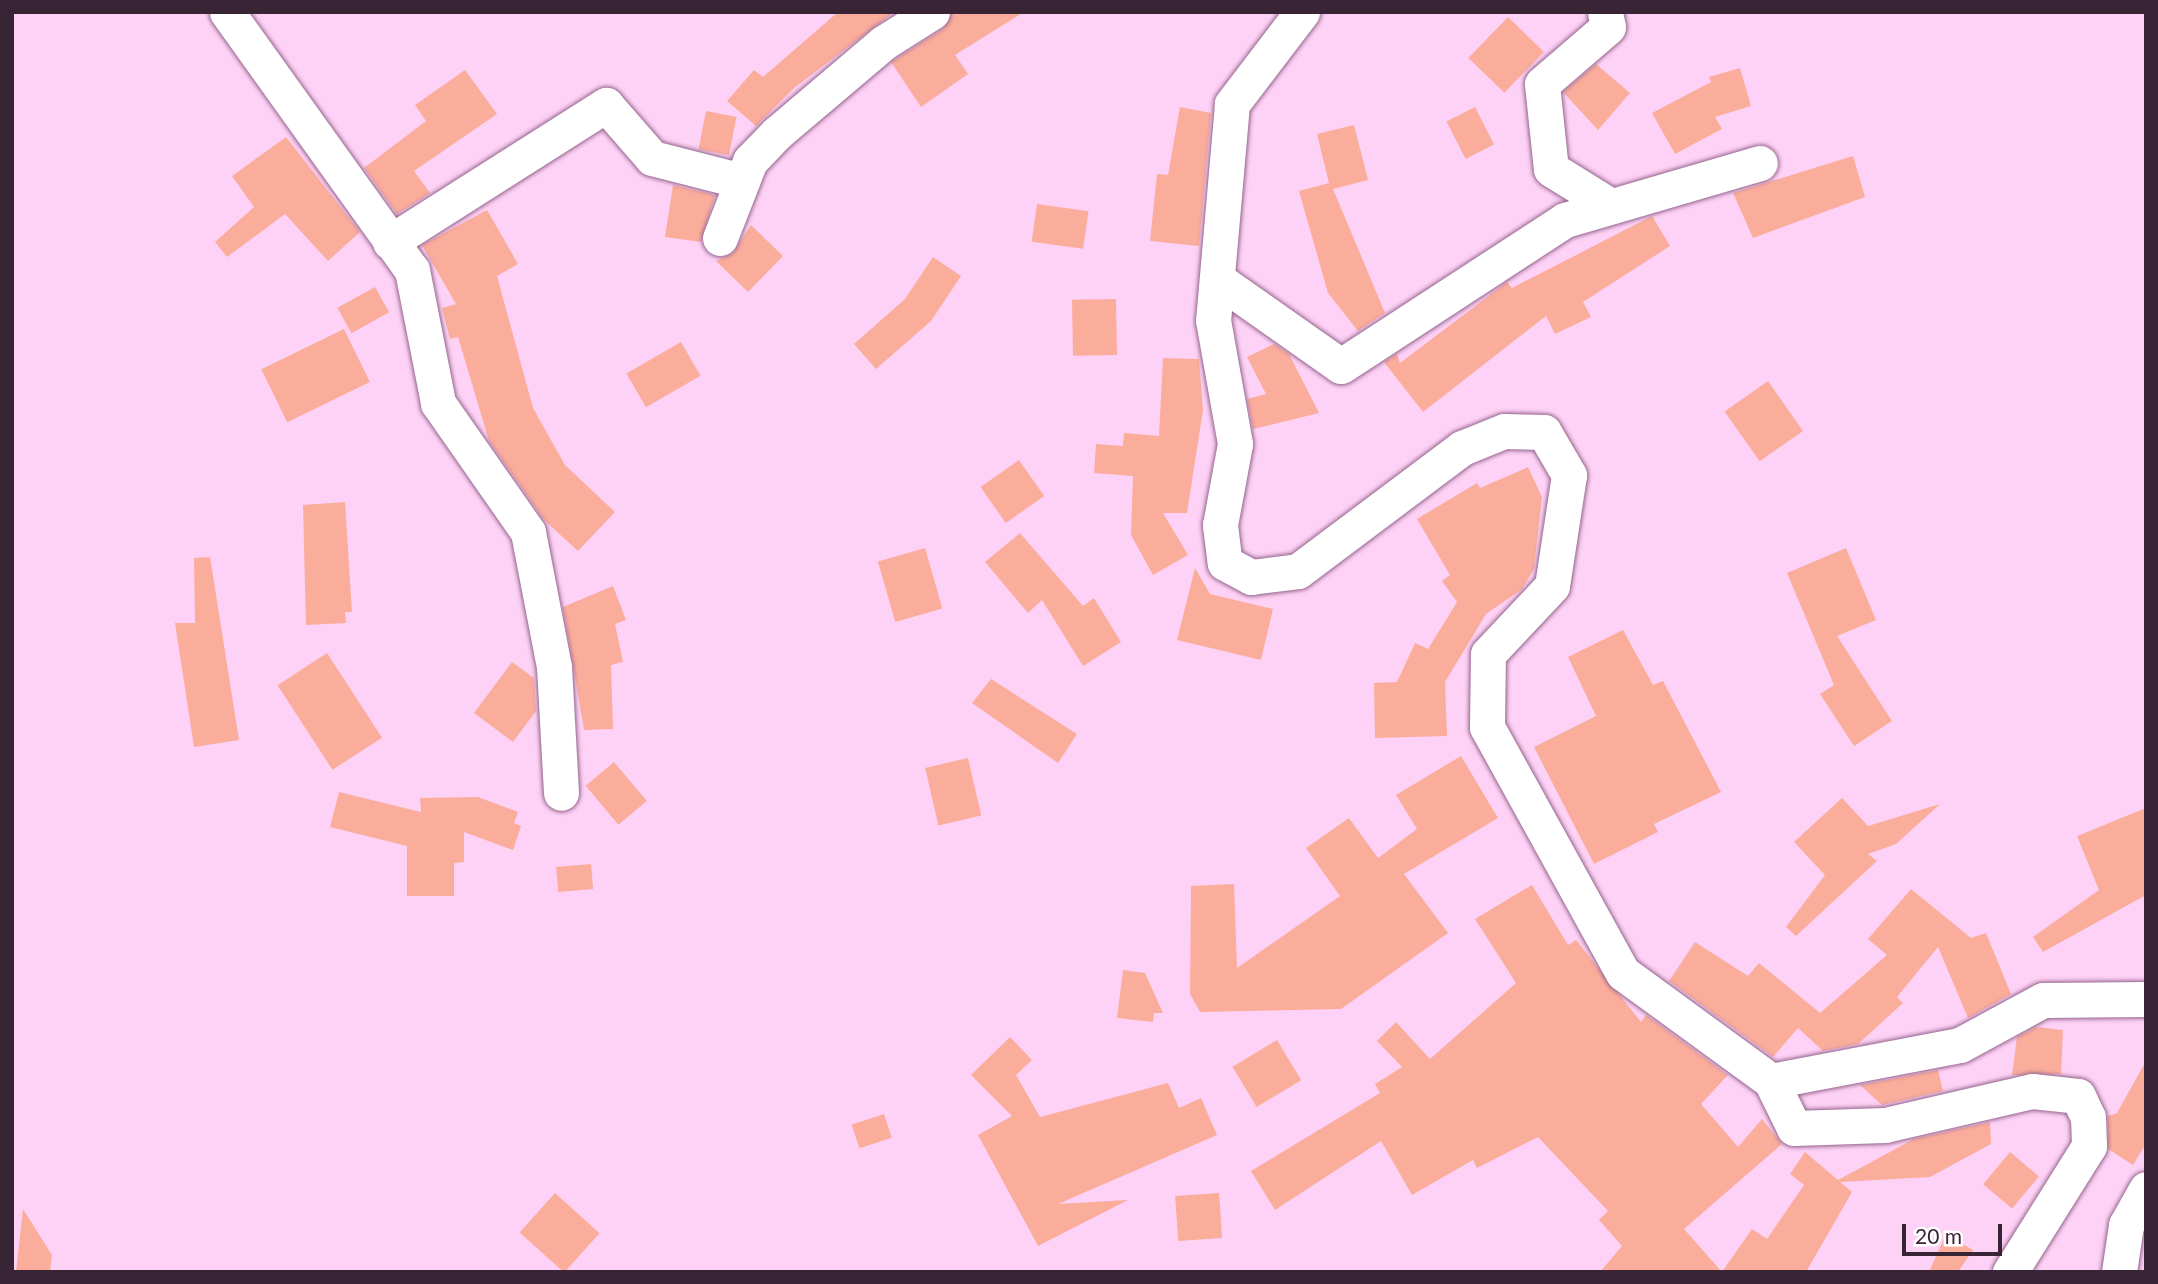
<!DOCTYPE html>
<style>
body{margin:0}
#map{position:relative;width:2158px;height:1284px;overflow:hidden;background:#fed2f6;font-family:Lato,sans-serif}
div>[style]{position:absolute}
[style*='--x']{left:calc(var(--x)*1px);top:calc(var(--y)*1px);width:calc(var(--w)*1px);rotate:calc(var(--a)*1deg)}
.building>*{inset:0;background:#fbad9c;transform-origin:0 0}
.roads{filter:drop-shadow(0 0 2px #95658d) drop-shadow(0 0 2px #95658d)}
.minor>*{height:35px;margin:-17.5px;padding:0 17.5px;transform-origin:17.5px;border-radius:17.5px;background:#fff}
span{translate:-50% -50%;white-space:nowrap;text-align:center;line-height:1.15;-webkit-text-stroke:6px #fff;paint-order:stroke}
.frame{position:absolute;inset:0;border:14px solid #392435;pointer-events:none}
.scale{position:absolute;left:1902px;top:1224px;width:100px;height:32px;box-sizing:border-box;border:4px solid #392435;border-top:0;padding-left:9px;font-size:21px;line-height:24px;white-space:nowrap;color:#392435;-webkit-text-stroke:5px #fff;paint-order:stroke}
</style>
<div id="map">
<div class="building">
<div style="clip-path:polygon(838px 12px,894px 12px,794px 88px,756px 126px,727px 101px,754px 70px,763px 77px)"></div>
<div style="clip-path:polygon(952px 12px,1024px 12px,955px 55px,968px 74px,921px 107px,891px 62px,943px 29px)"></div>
<div style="left:1508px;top:17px;width:50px;height:57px;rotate:44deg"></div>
<div style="clip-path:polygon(1596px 64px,1630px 93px,1598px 130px,1563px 92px)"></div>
<div style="clip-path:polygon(1740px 68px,1751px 106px,1715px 117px,1722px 129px,1675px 154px,1652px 113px,1711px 82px,1709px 77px)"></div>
<div style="clip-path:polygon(465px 70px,497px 114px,414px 171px,430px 193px,397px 214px,364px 168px,426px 121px,415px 105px)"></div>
<div style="clip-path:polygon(1180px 107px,1211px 113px,1199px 246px,1150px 241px,1157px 174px,1168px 175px)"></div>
<div style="left:1475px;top:107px;width:42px;height:32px;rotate:63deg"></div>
<div style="left:706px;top:111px;width:31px;height:39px;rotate:11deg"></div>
<div style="clip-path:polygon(1354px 125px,1368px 180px,1333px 189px,1385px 313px,1358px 331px,1328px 293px,1299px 191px,1329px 183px,1317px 134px)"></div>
<div style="clip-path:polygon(286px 137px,360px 232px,328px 261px,285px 214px,227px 257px,215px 242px,254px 207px,232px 176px)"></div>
<div style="clip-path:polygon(1853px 156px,1865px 197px,1753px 238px,1733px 193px)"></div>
<div style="clip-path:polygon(673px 185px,715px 195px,701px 242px,665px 237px)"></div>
<div style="left:1037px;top:204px;width:52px;height:38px;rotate:8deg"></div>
<div style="clip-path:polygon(487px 210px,518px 264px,497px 276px,533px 408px,565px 465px,615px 512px,578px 551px,544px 520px,489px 441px,458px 337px,450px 339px,442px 308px,456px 304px,422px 245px)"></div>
<div style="clip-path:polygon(1652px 216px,1670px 246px,1583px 302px,1591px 317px,1555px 334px,1546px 316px,1423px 412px,1384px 362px,1397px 354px,1400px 363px,1507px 282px,1512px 288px)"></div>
<div style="clip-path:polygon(751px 225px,783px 256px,748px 292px,716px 261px,733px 253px)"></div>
<div style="clip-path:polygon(933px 257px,961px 276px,931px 321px,876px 369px,854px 344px,905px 299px)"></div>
<div style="left:375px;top:287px;width:29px;height:43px;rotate:61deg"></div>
<div style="left:1116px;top:299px;width:56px;height:44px;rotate:89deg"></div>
<div style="left:344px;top:329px;width:59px;height:92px;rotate:64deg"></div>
<div style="left:681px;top:342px;width:39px;height:63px;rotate:60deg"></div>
<div style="clip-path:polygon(1274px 344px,1289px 354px,1319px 413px,1253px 429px,1247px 399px,1266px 394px,1247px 357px)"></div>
<div style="clip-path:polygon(1163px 358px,1199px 359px,1203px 410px,1187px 513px,1163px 513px,1188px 555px,1153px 575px,1131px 535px,1133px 476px,1094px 473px,1096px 444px,1123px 446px,1124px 433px,1159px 436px)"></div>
<div style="left:1768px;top:381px;width:61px;height:53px;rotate:55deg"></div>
<div style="left:1019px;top:460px;width:44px;height:47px;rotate:55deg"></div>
<div style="clip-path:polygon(1528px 467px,1542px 497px,1534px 569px,1522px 589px,1486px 614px,1445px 682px,1447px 736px,1375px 738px,1374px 683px,1397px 682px,1415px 643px,1428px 649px,1457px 602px,1442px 581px,1450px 575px,1417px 519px,1477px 483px,1480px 488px)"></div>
<div style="clip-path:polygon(345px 502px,352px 612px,345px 612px,346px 623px,306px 625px,303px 505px)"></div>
<div style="clip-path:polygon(1020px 533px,1083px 606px,1094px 598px,1121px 642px,1083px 666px,1042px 600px,1028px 613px,985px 562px)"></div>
<div style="left:925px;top:548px;width:63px;height:49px;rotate:74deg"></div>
<div style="clip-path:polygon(1846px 548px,1876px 620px,1837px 636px,1892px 721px,1854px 746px,1820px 694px,1834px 685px,1787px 573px)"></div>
<div style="clip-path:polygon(210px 557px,239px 740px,194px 747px,175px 623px,195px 623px,194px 558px)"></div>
<div style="clip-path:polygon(1195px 568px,1210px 594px,1273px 609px,1261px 660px,1177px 640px)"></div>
<div style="clip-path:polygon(613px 586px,626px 620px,615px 624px,623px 662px,611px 665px,613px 729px,584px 730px,563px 607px)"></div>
<div style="clip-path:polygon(1623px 630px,1653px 685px,1663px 681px,1721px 792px,1654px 824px,1658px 832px,1594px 864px,1534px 747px,1596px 716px,1568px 657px)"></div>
<div style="left:327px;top:653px;width:101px;height:59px;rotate:57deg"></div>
<div style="clip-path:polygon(512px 662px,534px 678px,536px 711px,513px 742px,474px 713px)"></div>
<div style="clip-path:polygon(991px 679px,1077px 734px,1058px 763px,972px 703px)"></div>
<div style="clip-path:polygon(1461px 756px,1498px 818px,1404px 874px,1448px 933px,1341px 1009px,1200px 1012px,1190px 994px,1191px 886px,1234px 884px,1237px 968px,1340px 896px,1306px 848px,1349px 818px,1378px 858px,1417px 829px,1396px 795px)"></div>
<div style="left:968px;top:758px;width:59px;height:44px;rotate:77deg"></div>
<div style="left:614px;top:762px;width:51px;height:37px;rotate:50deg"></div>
<div style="clip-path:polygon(339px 792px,421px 812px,420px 798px,478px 797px,518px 812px,514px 823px,521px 826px,513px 850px,464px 832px,464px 862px,454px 863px,454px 896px,407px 896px,407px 846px,330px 827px)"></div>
<div style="clip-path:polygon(1842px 798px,1868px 826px,1940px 804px,1896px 844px,1868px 854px,1877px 861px,1796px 936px,1786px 927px,1825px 875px,1794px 842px)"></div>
<div style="clip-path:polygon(2146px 808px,2146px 895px,2043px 952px,2033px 937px,2099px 890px,2077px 836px)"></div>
<div style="left:591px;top:864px;width:25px;height:35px;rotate:85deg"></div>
<div style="clip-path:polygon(1532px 885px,1568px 945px,1576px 940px,1641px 1022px,1646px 1015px,1728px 1075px,1701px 1104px,1738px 1147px,1762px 1119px,1782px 1144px,1684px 1229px,1722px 1272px,1752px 1229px,1767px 1239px,1804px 1185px,1790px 1174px,1805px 1152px,1838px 1180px,1914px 1139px,1990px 1122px,1991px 1144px,1930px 1177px,1840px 1182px,1852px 1192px,1806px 1272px,1600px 1272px,1622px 1246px,1599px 1220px,1608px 1211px,1538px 1137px,1477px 1168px,1473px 1160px,1412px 1195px,1381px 1141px,1275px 1210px,1251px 1171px,1380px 1093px,1375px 1084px,1402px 1067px,1377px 1041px,1396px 1022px,1430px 1059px,1516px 983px,1475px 919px)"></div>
<div style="clip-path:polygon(1911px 889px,1971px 938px,1986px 933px,2011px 994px,1968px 1018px,1938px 947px,1897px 997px,1903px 1003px,1858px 1044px,1823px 1051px,1798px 1028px,1773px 1057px,1669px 981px,1695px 942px,1748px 976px,1759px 963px,1820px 1013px,1887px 955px,1868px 939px)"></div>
<div style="clip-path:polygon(1123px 970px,1145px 973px,1163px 1013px,1154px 1013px,1153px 1022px,1117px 1018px)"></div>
<div style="clip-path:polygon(2036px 1027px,2063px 1030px,2061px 1074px,2012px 1075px,2017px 1037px)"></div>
<div style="clip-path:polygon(1010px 1037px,1032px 1060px,1016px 1075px,1040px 1117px,1168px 1083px,1179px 1108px,1201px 1098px,1217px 1135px,1058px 1204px,1128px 1200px,1038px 1246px,978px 1135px,1012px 1116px,971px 1075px)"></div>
<div style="left:1277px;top:1040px;width:47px;height:52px;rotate:59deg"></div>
<div style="clip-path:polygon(2146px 1061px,2146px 1144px,2133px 1165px,2108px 1149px,2108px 1116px,2117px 1113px)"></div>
<div style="clip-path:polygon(1938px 1070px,1943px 1091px,1882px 1105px,1860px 1085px)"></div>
<div style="left:884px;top:1114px;width:25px;height:34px;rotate:72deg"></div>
<div style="left:2010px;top:1152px;width:38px;height:42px;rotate:40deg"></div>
<div style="left:555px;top:1193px;width:60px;height:53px;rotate:42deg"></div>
<div style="left:1219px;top:1193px;width:45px;height:44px;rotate:86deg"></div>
<div style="clip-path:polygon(23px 1209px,52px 1255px,50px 1272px,16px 1272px)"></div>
<div style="clip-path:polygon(1946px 1234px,1973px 1250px,1958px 1272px,1929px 1272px)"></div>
</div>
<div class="roads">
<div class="minor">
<div style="--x:227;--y:12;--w:317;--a:54.4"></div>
<div style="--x:412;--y:270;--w:136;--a:78.9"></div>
<div style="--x:438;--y:403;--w:157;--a:55.1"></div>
<div style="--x:528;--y:532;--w:137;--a:79.1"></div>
<div style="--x:554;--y:667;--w:126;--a:86.8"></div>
<div style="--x:1302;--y:12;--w:116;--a:127.3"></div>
<div style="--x:1232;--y:104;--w:217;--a:95"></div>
<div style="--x:1213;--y:320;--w:126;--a:79.9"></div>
<div style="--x:1235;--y:444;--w:82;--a:100.5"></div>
<div style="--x:1220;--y:525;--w:38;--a:83"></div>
<div style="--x:1225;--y:563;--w:30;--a:28"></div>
<div style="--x:1251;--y:577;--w:47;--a:-7.3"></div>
<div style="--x:1298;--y:571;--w:205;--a:-36.9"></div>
<div style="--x:1462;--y:448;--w:45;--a:-22"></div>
<div style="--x:1504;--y:431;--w:40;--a:1.4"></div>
<div style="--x:1544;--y:432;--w:50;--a:59.8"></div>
<div style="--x:1569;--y:475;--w:112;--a:98.7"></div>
<div style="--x:1552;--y:586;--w:93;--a:133.3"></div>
<div style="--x:1488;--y:654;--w:73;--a:90.8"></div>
<div style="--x:1487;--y:727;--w:281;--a:61.1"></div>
<div style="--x:1623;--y:973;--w:183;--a:36.1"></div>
<div style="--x:1771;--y:1081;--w:52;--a:63.9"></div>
<div style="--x:1794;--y:1128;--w:91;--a:-1.9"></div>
<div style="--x:1885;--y:1125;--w:151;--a:-13"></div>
<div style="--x:2032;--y:1091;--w:46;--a:6.2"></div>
<div style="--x:2078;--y:1096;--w:23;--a:65"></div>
<div style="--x:2088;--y:1117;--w:29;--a:88"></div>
<div style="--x:2089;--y:1146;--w:149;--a:122.1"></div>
<div style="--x:1605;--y:12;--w:15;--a:79"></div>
<div style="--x:1608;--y:27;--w:87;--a:139.2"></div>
<div style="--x:1542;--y:84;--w:85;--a:84"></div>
<div style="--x:1551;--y:169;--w:70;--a:31.7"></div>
<div style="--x:720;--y:238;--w:83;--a:-68.7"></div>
<div style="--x:750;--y:161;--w:39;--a:-46"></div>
<div style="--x:777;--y:133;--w:139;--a:-40.3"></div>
<div style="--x:883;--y:43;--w:58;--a:-32.3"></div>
<div style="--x:390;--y:242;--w:256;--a:-32.4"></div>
<div style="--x:606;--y:105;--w:70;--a:49"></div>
<div style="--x:652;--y:158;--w:93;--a:14.3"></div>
<div style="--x:1217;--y:279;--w:151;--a:35.1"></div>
<div style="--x:1341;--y:366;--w:267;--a:-33.1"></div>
<div style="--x:1565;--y:220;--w:203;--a:-16.3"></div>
<div style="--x:1771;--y:1081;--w:192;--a:-10.8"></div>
<div style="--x:1960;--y:1045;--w:94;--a:-28.5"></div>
<div style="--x:2043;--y:1000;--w:103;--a:-0.6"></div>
<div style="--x:2119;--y:1272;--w:48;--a:-81.5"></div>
<div style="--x:2126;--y:1225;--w:41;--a:-60.9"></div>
</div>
</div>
<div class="frame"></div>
<div class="scale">20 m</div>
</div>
